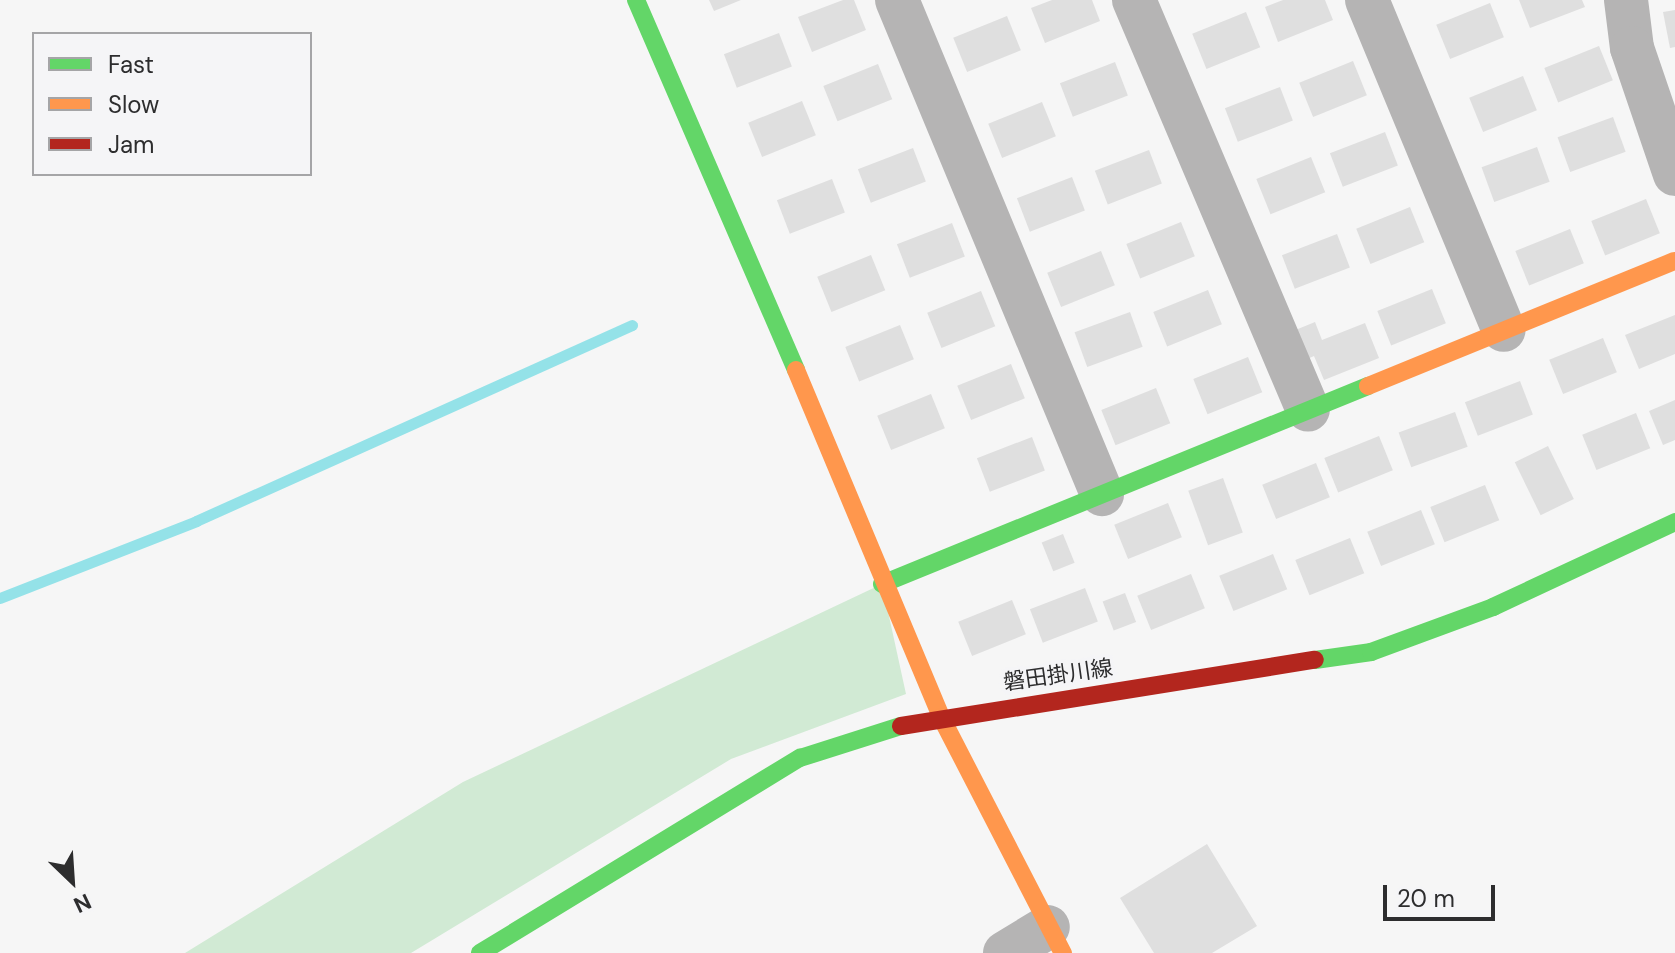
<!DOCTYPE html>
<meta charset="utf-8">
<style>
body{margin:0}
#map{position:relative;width:1675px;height:953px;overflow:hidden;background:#f6f6f6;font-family:"DM Sans","Noto Sans JP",sans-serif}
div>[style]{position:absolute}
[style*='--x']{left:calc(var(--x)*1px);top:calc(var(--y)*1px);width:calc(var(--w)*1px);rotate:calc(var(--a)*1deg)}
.green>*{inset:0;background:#d1ead4}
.stream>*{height:11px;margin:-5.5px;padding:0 5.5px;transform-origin:5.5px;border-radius:5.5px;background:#94e2e8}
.building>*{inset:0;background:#dfdfdf;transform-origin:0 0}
.street>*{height:44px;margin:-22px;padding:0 22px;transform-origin:22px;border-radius:22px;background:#b5b4b4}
.fast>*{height:18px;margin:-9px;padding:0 9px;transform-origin:9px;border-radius:9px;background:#63d668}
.slow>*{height:18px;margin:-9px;padding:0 9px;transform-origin:9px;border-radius:9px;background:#ff974d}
.jam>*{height:18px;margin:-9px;padding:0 9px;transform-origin:9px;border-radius:9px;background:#b3261e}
span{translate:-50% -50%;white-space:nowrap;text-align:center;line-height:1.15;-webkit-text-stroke:7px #f5f5f7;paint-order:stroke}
.street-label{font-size:22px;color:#2d2d2e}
.legend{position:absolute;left:32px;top:32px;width:280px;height:144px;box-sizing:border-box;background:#f5f5f7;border:2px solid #a5a5a7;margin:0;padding:10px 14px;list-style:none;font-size:24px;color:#2d2d2e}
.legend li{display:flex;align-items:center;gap:16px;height:40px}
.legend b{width:40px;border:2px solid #a5a5a7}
.north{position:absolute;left:32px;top:841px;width:80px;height:80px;-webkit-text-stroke:6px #f5f5f7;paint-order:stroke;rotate:155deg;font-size:22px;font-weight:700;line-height:32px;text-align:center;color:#2d2d2e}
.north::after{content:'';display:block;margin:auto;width:28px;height:36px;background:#2d2d2e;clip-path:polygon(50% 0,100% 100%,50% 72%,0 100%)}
.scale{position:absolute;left:1383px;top:885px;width:112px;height:36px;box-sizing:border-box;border:4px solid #2d2d2e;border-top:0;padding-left:10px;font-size:24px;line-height:28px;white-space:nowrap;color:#2d2d2e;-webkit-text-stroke:6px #f5f5f7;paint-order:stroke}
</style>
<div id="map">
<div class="green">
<div style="clip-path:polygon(882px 584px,906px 694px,731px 759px,411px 953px,185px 953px,463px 782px)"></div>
</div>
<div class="stream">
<div style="--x:0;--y:598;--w:211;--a:-21.4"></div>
<div style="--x:196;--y:521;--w:478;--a:-24.2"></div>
</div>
<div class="building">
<div style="clip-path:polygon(709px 0,741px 0,714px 11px)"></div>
<div style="clip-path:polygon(843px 0,854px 0,866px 30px,812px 52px,798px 17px)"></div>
<div style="clip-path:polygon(1052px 0,1092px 0,1100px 21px,1045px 43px,1031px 8px)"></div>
<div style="clip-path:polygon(1283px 0,1325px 0,1333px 20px,1278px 42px,1265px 7px)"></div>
<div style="clip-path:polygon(1519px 0,1582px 0,1585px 7px,1530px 28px)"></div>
<div style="left:1490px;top:3px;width:37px;height:58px;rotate:68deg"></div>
<div style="clip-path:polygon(1675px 10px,1675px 47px,1670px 48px,1663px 12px)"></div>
<div style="left:1246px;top:12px;width:38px;height:58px;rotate:68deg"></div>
<div style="left:1007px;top:16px;width:37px;height:58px;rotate:68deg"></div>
<div style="left:779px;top:33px;width:36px;height:59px;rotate:69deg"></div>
<div style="left:1599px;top:46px;width:37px;height:59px;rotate:68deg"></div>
<div style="left:1353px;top:61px;width:37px;height:58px;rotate:68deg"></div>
<div style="left:1115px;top:62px;width:36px;height:59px;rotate:69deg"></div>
<div style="left:878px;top:64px;width:38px;height:59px;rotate:68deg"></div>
<div style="left:1523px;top:76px;width:37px;height:58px;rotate:68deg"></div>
<div style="left:1280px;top:87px;width:36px;height:59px;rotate:69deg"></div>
<div style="left:802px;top:101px;width:37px;height:58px;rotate:68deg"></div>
<div style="left:1042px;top:102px;width:37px;height:58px;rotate:68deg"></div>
<div style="left:1613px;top:117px;width:37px;height:59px;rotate:70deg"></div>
<div style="left:1385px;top:132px;width:36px;height:59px;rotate:69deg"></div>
<div style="left:1537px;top:147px;width:37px;height:59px;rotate:70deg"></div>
<div style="left:913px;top:148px;width:36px;height:59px;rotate:69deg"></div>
<div style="left:1149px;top:150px;width:36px;height:58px;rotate:69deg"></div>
<div style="left:1311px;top:157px;width:38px;height:59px;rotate:68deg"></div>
<div style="left:1072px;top:177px;width:36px;height:59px;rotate:69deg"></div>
<div style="left:832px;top:179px;width:36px;height:59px;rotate:69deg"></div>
<div style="left:1646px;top:199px;width:37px;height:59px;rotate:68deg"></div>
<div style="left:1410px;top:207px;width:38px;height:58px;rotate:68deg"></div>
<div style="left:1181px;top:222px;width:37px;height:59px;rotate:68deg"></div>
<div style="left:952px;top:223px;width:36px;height:59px;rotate:69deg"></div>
<div style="left:1570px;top:229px;width:37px;height:59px;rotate:68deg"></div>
<div style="left:1337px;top:234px;width:36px;height:59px;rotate:69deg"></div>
<div style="left:1101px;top:251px;width:37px;height:58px;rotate:68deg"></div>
<div style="left:871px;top:255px;width:38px;height:58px;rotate:68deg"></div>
<div style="left:1432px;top:289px;width:37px;height:59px;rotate:68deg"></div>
<div style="left:1208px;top:290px;width:37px;height:59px;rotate:68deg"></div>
<div style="left:981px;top:291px;width:38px;height:58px;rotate:68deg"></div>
<div style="left:1130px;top:312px;width:37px;height:59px;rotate:70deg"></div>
<div style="clip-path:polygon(1675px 315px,1675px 354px,1639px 369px,1625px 335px)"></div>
<div style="clip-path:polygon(1315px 322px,1322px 340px,1365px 323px,1379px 358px,1324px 380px,1314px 356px,1305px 360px,1293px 331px)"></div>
<div style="left:900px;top:325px;width:37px;height:59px;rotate:68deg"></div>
<div style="left:1603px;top:338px;width:37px;height:58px;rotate:68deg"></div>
<div style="left:1248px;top:357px;width:38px;height:59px;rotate:68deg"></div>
<div style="left:1011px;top:364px;width:37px;height:58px;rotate:68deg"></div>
<div style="left:1520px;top:381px;width:36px;height:59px;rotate:69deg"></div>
<div style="left:1156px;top:388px;width:38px;height:59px;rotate:68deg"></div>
<div style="left:931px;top:394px;width:37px;height:58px;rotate:68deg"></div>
<div style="clip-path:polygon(1675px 400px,1675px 440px,1663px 445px,1649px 411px)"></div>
<div style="left:1455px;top:412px;width:37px;height:60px;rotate:70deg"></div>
<div style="left:1636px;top:413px;width:38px;height:58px;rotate:68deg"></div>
<div style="left:1379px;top:436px;width:37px;height:59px;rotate:68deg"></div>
<div style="left:1032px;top:437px;width:36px;height:59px;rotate:69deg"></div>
<div style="left:1548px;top:446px;width:59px;height:37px;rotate:64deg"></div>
<div style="left:1316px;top:463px;width:37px;height:58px;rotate:68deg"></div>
<div style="left:1223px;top:478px;width:58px;height:37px;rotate:70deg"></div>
<div style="left:1485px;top:485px;width:38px;height:59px;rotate:68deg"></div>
<div style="left:1168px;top:503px;width:37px;height:58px;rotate:68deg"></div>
<div style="left:1421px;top:510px;width:37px;height:58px;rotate:68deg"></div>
<div style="left:1063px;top:534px;width:31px;height:23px;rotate:68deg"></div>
<div style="left:1350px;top:538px;width:38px;height:59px;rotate:68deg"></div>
<div style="left:1273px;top:554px;width:38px;height:58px;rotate:68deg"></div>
<div style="left:1191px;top:574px;width:37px;height:58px;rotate:68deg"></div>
<div style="left:1085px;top:588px;width:36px;height:59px;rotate:69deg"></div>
<div style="left:1125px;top:593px;width:31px;height:24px;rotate:69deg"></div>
<div style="left:1012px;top:600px;width:37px;height:58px;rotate:68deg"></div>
<div style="clip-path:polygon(1207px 844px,1257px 926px,1212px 953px,1154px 953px,1120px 898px)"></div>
</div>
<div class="street">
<div style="--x:897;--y:0;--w:535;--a:67.46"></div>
<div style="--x:1134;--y:0;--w:445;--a:67"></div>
<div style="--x:1367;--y:0;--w:357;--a:67.5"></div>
<div style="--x:1626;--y:0;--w:48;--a:82.9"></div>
<div style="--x:1632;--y:48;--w:133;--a:71.2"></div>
<div style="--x:1005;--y:953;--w:50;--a:-31.2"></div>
</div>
<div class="fast">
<div style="--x:636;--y:0;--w:403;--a:66.6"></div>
<div style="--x:882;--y:584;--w:525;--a:-22.17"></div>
<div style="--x:1315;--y:660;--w:57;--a:-8.1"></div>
<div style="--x:1371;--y:652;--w:130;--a:-20.2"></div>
<div style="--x:1493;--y:607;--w:201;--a:-25"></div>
<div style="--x:480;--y:953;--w:375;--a:-31.4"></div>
<div style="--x:800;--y:758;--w:106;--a:-17.6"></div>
</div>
<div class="slow">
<div style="--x:796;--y:370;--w:376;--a:67.3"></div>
<div style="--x:941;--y:717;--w:266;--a:62.7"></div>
<div style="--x:1368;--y:386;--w:331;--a:-22.2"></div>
</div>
<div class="jam">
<div style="--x:901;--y:726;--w:419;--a:-9.1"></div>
</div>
<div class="street-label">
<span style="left:1058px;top:675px;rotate:-8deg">磐田掛川線</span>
</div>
<ul class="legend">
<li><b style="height:10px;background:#63d668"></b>Fast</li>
<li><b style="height:10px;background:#ff974d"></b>Slow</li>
<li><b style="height:10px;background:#b3261e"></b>Jam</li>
</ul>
<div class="north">N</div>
<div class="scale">20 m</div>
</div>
